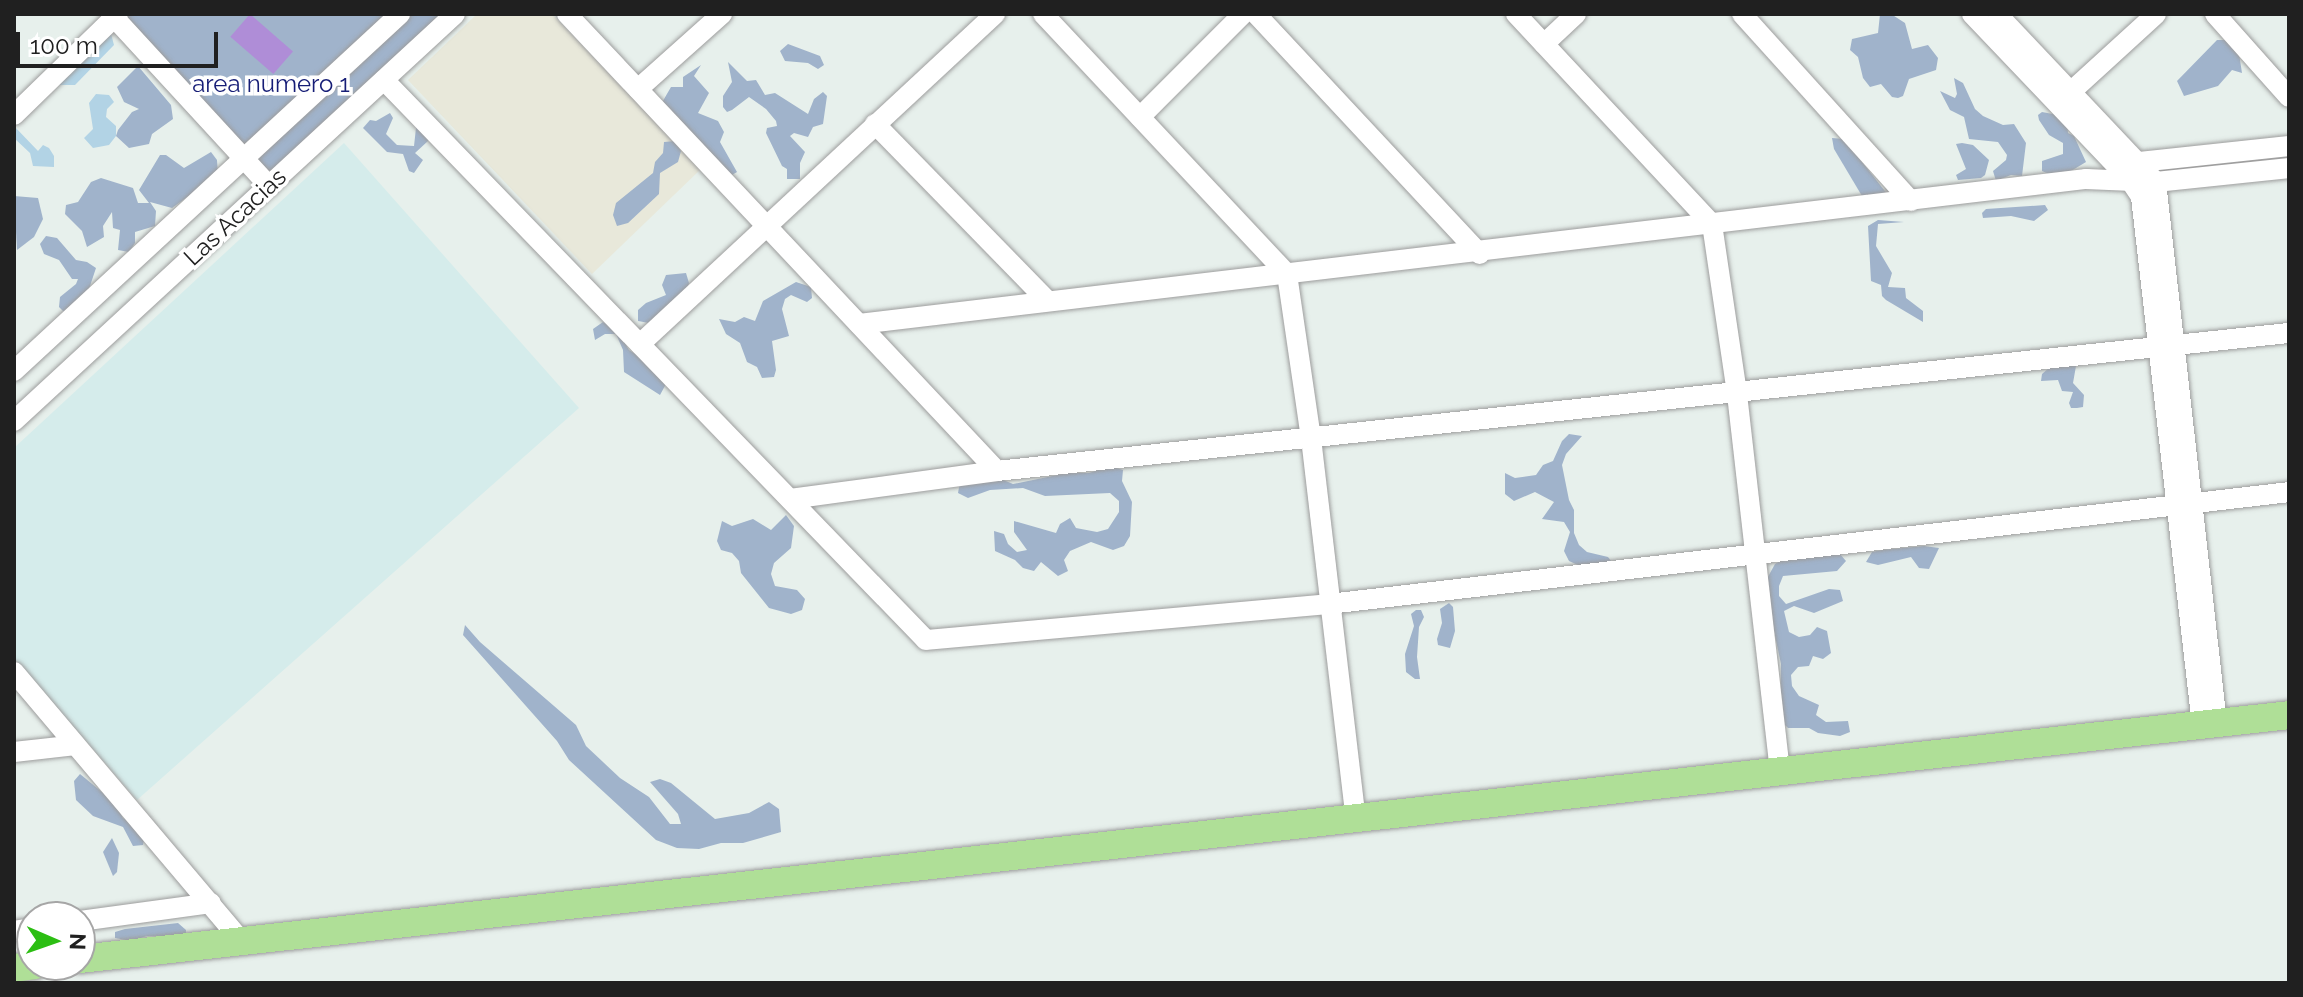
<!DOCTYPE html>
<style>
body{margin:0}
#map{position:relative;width:2303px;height:997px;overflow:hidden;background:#e7f0ec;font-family:Raleway,sans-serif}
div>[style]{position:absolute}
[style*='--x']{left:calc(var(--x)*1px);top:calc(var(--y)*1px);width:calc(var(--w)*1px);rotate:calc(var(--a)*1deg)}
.industrial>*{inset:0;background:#e8e8da}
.farmland>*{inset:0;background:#d5eceb}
.grass>*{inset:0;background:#b2d3e5}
.forest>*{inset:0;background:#a0b3cb}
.pitch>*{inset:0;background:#af8dd7;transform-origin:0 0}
.roads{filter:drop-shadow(0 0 2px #9d9d9d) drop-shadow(0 0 2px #9d9d9d)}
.minor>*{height:20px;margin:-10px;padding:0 10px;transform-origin:10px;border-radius:10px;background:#fff}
.highway>*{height:28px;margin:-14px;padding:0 14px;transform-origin:14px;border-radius:14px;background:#afdf97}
span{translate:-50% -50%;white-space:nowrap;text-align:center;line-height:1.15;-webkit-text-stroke:7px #fff;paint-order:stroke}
.park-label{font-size:24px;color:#161d76}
.street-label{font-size:24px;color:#202020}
.frame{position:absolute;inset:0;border:16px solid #202020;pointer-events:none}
.north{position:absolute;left:16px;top:901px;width:80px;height:80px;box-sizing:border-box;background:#fff;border:2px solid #a6a6a6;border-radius:50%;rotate:92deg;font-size:22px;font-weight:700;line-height:32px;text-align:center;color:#202020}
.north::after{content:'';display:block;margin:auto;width:28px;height:36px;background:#2cbe13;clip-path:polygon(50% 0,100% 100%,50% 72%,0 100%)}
.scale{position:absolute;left:16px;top:32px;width:202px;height:36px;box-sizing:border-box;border:4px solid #202020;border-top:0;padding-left:10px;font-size:24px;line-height:28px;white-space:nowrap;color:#202020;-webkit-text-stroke:6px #fff;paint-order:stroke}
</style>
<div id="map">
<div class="industrial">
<div style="clip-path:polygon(477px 14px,552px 14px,701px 169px,592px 274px,408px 80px)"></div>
</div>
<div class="farmland">
<div style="clip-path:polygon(344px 143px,579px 408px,137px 800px,14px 658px,14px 448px)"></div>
</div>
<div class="grass">
<div style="clip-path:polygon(110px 30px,114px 45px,75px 85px,45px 85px)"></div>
<div style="clip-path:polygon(96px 94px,109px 95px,114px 102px,107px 109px,106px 117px,116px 126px,116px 136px,109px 145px,93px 148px,84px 138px,93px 129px,89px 103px)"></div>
<div style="clip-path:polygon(14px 126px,38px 151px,43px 145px,49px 148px,54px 156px,54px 167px,33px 166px,30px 153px,14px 138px)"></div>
</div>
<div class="forest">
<div style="clip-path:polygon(111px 14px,442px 14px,269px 186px)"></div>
<div style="clip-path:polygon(1880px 14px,1891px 14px,1905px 23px,1912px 49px,1928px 45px,1938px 58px,1936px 70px,1909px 79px,1903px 96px,1898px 98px,1892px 97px,1881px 84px,1870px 87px,1863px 78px,1858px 57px,1850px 50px,1852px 39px,1878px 33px)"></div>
<div style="clip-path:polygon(2217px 40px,2229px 40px,2238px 47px,2242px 73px,2232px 70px,2218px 86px,2184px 96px,2177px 81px)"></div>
<div style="clip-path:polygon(788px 44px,820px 56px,824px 65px,818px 69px,808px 63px,785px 61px,780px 51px)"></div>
<div style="clip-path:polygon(728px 62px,747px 81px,756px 80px,765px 95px,775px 93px,808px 114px,814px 99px,823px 92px,827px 96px,823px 124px,813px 127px,808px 137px,794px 133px,790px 136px,805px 152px,800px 163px,800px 179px,787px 179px,787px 169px,782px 166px,766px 133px,767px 128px,777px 126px,776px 121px,766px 109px,749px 97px,732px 110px,727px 112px,723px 107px,723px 96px,732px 82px)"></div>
<div style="clip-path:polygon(701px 65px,694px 76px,709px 93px,698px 113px,718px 121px,724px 132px,720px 142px,737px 172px,727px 178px,683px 128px,678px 117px,660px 106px,671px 87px,683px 87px,683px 77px)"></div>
<div style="clip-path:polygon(138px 66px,171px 105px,173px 119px,152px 134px,149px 144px,129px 148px,116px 136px,118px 130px,132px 112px,139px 109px,124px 102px,117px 87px)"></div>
<div style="clip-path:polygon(1954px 78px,1963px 83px,1975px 109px,1983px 116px,2003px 125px,2014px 124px,2026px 143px,2022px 176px,2011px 175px,1996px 181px,1993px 171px,2006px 160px,2007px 155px,1998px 142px,1969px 139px,1964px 117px,1950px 110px,1940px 91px,1955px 98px,1957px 94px)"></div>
<div style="clip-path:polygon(2042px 112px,2058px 115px,2067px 122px,2068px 133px,2074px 136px,2086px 162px,2071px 171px,2049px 174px,2042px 171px,2042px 161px,2063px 154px,2063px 143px,2049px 135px,2039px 120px,2038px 115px)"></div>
<div style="clip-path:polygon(390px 113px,393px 118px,386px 134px,397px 145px,414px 146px,416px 128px,421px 126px,428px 136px,428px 141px,415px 153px,423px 160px,414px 173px,409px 171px,403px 154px,387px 152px,363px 128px,370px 120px,376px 121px)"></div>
<div style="clip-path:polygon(1832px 138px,1844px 139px,1888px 195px,1862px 196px,1834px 149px)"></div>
<div style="clip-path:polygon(675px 141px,681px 151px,678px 162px,660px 173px,659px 194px,628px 223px,617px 226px,613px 215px,616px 203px,653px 173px,655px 162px,663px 153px,664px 142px)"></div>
<div style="clip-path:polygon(1962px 143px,1973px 145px,1989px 160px,1985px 175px,1981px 178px,1958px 180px,1956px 175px,1966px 169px,1956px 144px)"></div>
<div style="clip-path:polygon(211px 152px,217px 160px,218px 175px,172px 208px,150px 202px,156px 211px,155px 226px,135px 232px,135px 243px,129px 252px,118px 250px,120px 230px,113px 228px,112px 212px,103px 226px,104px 237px,87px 247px,82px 231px,65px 214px,66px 205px,78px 202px,91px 182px,101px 178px,133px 188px,138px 203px,149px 203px,139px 190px,160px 155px,166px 155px,184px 168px)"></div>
<div style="clip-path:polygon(14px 196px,38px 198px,43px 219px,34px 237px,17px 250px)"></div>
<div style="clip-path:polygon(2045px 205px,2048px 210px,2034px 221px,2011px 216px,1983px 218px,1982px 213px,1986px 209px)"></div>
<div style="clip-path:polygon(1878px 220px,1904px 222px,1878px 224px,1876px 246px,1892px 273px,1888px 287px,1905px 288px,1906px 298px,1923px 311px,1923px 322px,1886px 300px,1882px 296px,1881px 285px,1871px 281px,1868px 226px)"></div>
<div style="clip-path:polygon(46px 236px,57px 238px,76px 260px,87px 262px,96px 268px,89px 289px,69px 310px,63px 311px,59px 307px,60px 297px,76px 284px,78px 279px,72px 279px,59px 260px,44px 254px,40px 244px)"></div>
<div style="clip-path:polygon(686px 273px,689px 283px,686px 295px,649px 323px,638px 321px,638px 310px,646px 303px,666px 295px,662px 285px,666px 275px)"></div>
<div style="clip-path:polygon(796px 282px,811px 287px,812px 298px,807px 302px,791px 295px,785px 299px,782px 309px,789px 336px,772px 341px,776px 370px,774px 377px,762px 378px,757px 367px,747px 362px,740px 343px,726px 334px,719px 319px,735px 322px,744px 317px,755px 321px,763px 301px)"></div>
<div style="clip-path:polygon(603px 322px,617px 330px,629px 350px,658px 369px,666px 384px,660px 395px,624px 372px,623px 350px,616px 334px,605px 334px,595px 340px,593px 329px)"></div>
<div style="clip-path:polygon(2071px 363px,2076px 366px,2073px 383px,2084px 395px,2083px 407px,2077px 408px,2071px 408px,2069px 403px,2073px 392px,2062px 391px,2058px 380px,2041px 381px,2042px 374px,2050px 367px)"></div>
<div style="clip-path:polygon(1569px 434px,1582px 436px,1566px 454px,1562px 465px,1569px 500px,1574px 510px,1574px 533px,1579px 545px,1587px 552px,1608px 557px,1615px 566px,1580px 566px,1569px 561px,1564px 551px,1570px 532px,1564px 522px,1542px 519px,1554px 502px,1535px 492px,1514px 501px,1505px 494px,1505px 473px,1515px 478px,1536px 475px,1543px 465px,1553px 461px,1562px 441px)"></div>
<div style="clip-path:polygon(1110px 466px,1123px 470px,1122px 481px,1132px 502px,1130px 536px,1124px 546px,1113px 550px,1091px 542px,1070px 551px,1064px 560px,1068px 571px,1058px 576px,1041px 562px,1034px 571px,1023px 568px,1015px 560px,995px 551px,994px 531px,1004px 534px,1008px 544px,1017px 552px,1027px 550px,1014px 532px,1014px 521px,1056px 533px,1060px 524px,1070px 518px,1076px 528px,1097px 532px,1108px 529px,1119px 512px,1119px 501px,1110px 493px,1045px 496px,1023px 488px,990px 490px,968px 498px,958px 493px,960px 482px,991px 475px,1013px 484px,1067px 473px,1089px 473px)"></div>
<div style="clip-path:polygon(786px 515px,794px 526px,791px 548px,774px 563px,771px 574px,775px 586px,797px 590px,805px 599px,802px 610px,791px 614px,769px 608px,741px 573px,739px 561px,732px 553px,721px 550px,717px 541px,722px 521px,732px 526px,753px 519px,771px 530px)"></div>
<div style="clip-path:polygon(1924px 546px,1939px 548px,1929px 569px,1919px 568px,1911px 557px,1878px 565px,1866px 562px,1872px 552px,1882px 550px)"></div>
<div style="clip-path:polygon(1794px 553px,1839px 553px,1846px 561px,1837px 571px,1783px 576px,1779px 586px,1779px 596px,1786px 604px,1829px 589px,1840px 590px,1843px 601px,1814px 613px,1794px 606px,1784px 611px,1789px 632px,1799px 637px,1810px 635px,1817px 627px,1827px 631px,1831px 653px,1823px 659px,1813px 656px,1809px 666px,1798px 667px,1791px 675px,1792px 686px,1799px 696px,1819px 705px,1816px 715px,1826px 722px,1848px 721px,1850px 732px,1840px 736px,1818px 733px,1809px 728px,1788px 728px,1780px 720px,1781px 664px,1764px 584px,1775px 564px)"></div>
<div style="clip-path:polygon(1449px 603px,1453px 607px,1455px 631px,1450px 648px,1438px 645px,1437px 639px,1442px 623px,1440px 609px)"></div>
<div style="clip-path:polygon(1416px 610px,1421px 610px,1424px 617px,1419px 627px,1417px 657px,1420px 679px,1415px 679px,1406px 672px,1405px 654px,1414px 626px,1411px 614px)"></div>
<div style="clip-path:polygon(465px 625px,480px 642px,576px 725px,586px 746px,620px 778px,649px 797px,670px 824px,681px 824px,678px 814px,650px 782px,660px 779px,671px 783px,715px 819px,749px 813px,769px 802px,779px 809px,781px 832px,743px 843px,721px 843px,699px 849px,677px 848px,656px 840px,569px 760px,557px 741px,463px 635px)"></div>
<div style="clip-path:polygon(80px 774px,114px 802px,123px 818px,133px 823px,144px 839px,143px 845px,133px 846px,123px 827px,93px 816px,76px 800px,74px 781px)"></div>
<div style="clip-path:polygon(112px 838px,119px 853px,117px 872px,113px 876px,103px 852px)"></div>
<div style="clip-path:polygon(178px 923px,186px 930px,186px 936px,147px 936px,131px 941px,115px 938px,115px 932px,125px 929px)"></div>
</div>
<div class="pitch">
<div style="left:250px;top:14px;width:57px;height:30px;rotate:41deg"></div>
</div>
<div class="roads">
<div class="minor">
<div style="--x:111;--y:14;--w:234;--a:47.4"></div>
<div style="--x:567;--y:14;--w:627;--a:46.74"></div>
<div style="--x:1043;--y:14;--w:357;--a:46.8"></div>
<div style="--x:1287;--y:274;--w:166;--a:81.7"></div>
<div style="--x:1311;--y:438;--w:385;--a:83.3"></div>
<div style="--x:1256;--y:14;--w:328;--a:47"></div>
<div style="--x:1516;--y:14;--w:287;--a:47"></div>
<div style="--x:1712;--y:224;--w:172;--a:81.6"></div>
<div style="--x:1737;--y:394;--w:378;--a:83.5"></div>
<div style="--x:1742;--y:14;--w:252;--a:47.9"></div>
<div style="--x:1972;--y:14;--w:228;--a:46.4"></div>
<div style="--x:2129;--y:179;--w:22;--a:56"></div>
<div style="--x:2141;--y:197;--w:532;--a:83.41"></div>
<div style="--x:1997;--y:14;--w:231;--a:46.6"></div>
<div style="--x:2156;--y:182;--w:544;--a:83.57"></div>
<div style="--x:2215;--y:14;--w:111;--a:48.3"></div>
<div style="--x:1544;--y:44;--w:44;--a:-43.2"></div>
<div style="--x:384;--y:80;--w:779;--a:45.94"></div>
<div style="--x:926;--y:640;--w:405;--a:-5.1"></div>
<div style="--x:1329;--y:604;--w:967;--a:-6.65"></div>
<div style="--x:638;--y:89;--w:113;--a:-41.8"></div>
<div style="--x:2063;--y:99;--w:126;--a:-42.4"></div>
<div style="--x:14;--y:115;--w:145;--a:-44.2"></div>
<div style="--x:1140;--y:117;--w:146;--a:-45"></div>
<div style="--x:875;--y:124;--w:246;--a:45.7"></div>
<div style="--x:2130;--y:163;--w:160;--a:-6.1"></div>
<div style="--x:859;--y:324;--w:1236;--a:-6.74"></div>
<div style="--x:2086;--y:179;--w:70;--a:2.5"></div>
<div style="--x:2156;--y:182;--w:134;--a:-6"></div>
<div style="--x:640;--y:344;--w:485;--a:-42.9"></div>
<div style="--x:14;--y:371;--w:526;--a:-42.76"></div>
<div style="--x:14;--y:421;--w:600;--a:-42.7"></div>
<div style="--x:790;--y:499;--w:209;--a:-7.7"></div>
<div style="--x:997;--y:471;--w:1299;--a:-6.1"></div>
<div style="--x:14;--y:672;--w:350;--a:49.8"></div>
<div style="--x:14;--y:752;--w:62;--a:-6.4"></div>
<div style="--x:80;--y:921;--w:132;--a:-7.8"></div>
<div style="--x:14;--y:931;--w:18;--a:-9"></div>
</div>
<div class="highway">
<div style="--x:80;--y:959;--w:2222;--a:-6.3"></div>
<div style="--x:14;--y:968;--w:21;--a:-8"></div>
</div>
</div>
<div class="park-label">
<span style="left:271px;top:84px">area numero 1</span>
</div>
<div class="street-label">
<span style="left:235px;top:217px;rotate:-43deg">Las Acacias</span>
</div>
<div class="frame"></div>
<div class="north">N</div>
<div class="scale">100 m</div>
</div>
